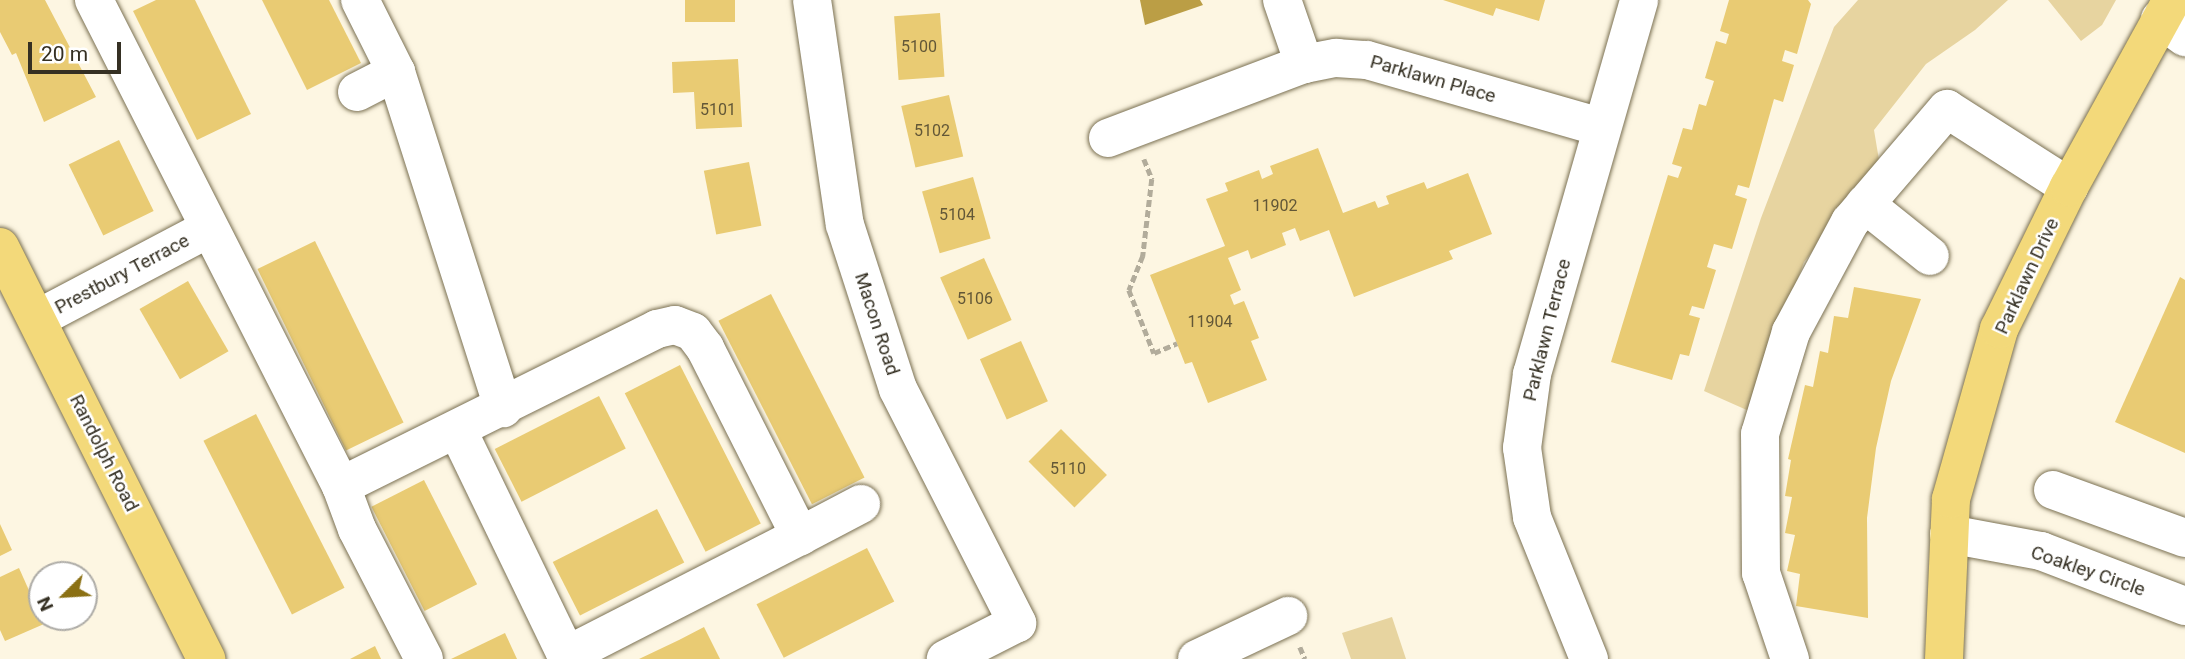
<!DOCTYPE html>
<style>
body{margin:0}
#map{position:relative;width:2185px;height:659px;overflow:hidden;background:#fdf6e2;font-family:Roboto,sans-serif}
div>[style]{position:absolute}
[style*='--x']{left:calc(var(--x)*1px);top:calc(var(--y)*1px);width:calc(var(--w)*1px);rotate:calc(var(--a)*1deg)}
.green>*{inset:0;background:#e7d4a0}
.water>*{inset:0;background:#bb9e45}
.building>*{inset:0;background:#e9cb73;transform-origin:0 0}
.path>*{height:4.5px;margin-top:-2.25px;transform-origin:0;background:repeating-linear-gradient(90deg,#b2ac9b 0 7px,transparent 0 10.5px)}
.roads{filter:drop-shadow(0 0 2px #7b7153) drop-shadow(0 0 2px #7b7153)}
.minor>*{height:38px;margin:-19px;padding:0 19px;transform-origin:19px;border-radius:19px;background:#fff}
.major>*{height:38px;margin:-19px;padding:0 19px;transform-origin:19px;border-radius:19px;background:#f3d97a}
span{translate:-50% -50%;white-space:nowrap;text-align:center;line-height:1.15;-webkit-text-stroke:5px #fff;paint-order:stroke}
.number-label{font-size:16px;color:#625737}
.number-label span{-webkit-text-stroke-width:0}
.street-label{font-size:19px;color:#353023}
.north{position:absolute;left:28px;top:561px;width:70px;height:70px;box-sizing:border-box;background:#fff;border:2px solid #aeaca7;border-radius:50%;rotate:246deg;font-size:19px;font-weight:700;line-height:28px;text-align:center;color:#353023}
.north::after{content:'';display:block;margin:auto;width:24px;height:32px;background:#8b7013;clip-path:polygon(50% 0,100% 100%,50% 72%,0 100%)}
.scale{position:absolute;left:28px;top:42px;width:93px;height:32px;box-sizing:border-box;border:4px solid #353023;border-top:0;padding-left:9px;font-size:21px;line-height:24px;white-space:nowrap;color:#353023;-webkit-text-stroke:5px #fff;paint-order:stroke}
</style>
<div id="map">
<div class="green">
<div style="clip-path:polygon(1858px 0,2008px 0,1975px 30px,1926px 64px,1874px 130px,1880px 166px,1804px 262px,1749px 411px,1704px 391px,1761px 218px,1834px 27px)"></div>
<div style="clip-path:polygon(2048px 0,2116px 0,2102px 25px,2081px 41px)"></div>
<div style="clip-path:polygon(1392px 617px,1406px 659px,1351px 659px,1342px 633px)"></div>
</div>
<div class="water">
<div style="clip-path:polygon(1140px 0,1200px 0,1203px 5px,1145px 25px)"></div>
</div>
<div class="building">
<div style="clip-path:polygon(0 0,45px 0,96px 97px,44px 122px,16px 53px,12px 55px,0 32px)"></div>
<div style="clip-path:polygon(156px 0,195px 0,251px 114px,197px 140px,133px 11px)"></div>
<div style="clip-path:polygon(262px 0,329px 0,361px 63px,307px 90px)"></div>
<div style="left:685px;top:0;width:50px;height:22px"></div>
<div style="clip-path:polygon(1443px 0,1545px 0,1539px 21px,1496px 8px,1493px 16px)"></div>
<div style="clip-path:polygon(1729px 0,1808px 0,1811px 4px,1797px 54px,1785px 50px,1782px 61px,1794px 65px,1783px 102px,1774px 99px,1749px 188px,1738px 185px,1735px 195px,1747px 199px,1732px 249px,1714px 244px,1707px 267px,1716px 270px,1704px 309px,1692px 306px,1689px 315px,1700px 318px,1689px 356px,1680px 354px,1672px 380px,1611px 362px,1668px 175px,1678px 178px,1682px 167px,1672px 164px,1683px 128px,1692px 130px,1699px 104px,1706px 106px,1714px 81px,1705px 78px,1716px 41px,1726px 44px,1729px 34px,1720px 31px)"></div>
<div style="left:940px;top:13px;width:64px;height:46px;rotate:86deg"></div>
<div style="clip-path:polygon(738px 59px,742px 127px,696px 129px,694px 92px,673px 93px,672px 62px)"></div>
<div style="left:949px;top:95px;width:63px;height:49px;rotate:77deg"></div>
<div style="left:119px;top:140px;width:79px;height:56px;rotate:64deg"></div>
<div style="clip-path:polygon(1318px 148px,1343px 213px,1375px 201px,1378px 208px,1389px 204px,1386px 196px,1424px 182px,1427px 189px,1468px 173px,1492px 234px,1449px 251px,1453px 259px,1354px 297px,1329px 230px,1300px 241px,1295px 228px,1282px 233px,1286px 245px,1251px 259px,1248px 250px,1228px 258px,1241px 290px,1230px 295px,1234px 305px,1244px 301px,1259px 338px,1251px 341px,1267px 380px,1208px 403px,1192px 362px,1185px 364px,1150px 275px,1225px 246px,1206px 199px,1228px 191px,1225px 183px,1259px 170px,1262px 179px,1273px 174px,1270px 166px)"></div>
<div style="left:749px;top:162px;width:65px;height:46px;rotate:79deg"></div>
<div style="left:973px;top:177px;width:64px;height:53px;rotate:74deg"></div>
<div style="left:315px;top:241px;width:202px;height:64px;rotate:64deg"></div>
<div style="left:984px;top:258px;width:68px;height:48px;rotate:66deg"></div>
<div style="clip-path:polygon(2180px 277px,2185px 280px,2185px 453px,2115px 422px)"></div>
<div style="left:188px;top:281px;width:81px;height:56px;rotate:60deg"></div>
<div style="clip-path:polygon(1854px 287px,1921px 299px,1891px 381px,1876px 448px,1867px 518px,1868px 618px,1796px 606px,1800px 574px,1787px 571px,1795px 535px,1785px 533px,1792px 497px,1785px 496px,1791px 460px,1788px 459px,1805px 385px,1813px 387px,1820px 351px,1828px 353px,1834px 316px,1848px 318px)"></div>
<div style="left:771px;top:294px;width:206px;height:59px;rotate:63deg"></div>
<div style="left:1021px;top:341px;width:66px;height:45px;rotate:66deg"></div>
<div style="left:680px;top:365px;width:178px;height:62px;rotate:63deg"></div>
<div style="left:599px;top:396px;width:59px;height:117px;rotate:63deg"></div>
<div style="left:256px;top:414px;width:195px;height:59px;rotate:63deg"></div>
<div style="left:1061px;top:429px;width:65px;height:46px;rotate:45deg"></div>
<div style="left:424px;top:480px;width:117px;height:59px;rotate:63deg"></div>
<div style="left:657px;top:509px;width:60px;height:117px;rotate:63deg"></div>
<div style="clip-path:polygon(0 524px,12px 550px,0 556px)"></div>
<div style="left:867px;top:548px;width:60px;height:124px;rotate:63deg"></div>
<div style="clip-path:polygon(19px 568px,44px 624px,5px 641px,0 630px,0 577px)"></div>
<div style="clip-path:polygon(704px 627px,720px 659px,639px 659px,679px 640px)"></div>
<div style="clip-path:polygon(505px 633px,517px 659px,451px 659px)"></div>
<div style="clip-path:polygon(375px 646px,381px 659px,350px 659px)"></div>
</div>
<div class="path">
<div style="--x:1144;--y:159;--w:22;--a:68"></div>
<div style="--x:1152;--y:179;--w:78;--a:96.7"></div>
<div style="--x:1143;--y:256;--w:37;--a:112"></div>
<div style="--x:1129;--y:290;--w:68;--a:68.4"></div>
<div style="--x:1154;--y:353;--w:25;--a:-23"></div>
<div style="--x:1300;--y:647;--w:13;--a:67"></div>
</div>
<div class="roads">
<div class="minor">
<div style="--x:94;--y:0;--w:545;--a:63.06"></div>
<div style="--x:341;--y:486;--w:46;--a:69.6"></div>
<div style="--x:357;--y:529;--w:146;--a:62.7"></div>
<div style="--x:360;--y:0;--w:80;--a:63.4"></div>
<div style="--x:396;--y:72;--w:353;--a:72.3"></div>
<div style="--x:812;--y:0;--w:227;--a:81.7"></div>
<div style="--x:845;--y:225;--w:172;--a:72.1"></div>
<div style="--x:898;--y:389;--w:263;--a:63"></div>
<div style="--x:1017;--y:623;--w:80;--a:153.1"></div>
<div style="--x:1282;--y:0;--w:68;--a:71"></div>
<div style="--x:2160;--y:19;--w:31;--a:36"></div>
<div style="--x:357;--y:92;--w:44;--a:-27.1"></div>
<div style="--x:1108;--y:138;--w:210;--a:-20.7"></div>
<div style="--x:1304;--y:64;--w:33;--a:-11"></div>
<div style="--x:1336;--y:58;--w:31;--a:4"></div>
<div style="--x:1367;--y:60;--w:242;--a:16"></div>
<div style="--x:1865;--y:204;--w:83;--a:38.7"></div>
<div style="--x:37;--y:319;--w:193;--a:-27.8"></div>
<div style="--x:458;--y:431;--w:253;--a:64.2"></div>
<div style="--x:341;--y:486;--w:353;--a:-26.4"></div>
<div style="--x:657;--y:329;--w:18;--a:-13"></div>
<div style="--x:675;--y:325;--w:19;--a:21"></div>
<div style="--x:693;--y:332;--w:20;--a:53"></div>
<div style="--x:705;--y:348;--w:211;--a:63.2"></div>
<div style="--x:800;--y:536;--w:263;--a:152.9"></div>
<div style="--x:2053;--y:490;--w:140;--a:20"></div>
<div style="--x:1949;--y:534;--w:94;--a:10.5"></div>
<div style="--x:2041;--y:551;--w:154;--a:20.9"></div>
<div style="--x:800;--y:536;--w:69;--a:-27.7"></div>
<div style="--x:1197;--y:659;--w:101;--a:-25.3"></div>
<div style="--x:1589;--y:659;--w:153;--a:-111.9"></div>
<div style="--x:1532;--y:517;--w:70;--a:-98.2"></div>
<div style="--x:1522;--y:448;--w:75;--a:-82.3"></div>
<div style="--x:1532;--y:374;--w:389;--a:-74"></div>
<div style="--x:1790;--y:659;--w:91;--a:-108.6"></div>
<div style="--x:1761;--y:573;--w:139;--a:-90.4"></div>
<div style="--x:1760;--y:434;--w:107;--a:-73.1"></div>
<div style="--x:1791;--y:332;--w:125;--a:-61.8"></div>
<div style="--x:1850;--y:222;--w:149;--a:-49.4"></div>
<div style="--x:1947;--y:109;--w:145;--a:32.6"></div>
</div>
<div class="major">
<div style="--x:0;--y:247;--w:461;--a:63.4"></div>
<div style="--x:1944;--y:659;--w:160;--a:-87.5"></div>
<div style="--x:1951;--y:499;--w:177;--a:-74.2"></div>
<div style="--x:1999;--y:329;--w:158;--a:-63.8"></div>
<div style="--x:2069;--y:187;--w:213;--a:-61.2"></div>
</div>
</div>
<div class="number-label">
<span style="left:919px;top:47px">5100</span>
<span style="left:718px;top:110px">5101</span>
<span style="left:932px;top:131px">5102</span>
<span style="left:1275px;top:206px">11902</span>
<span style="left:957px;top:215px">5104</span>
<span style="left:975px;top:299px">5106</span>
<span style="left:1210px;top:322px">11904</span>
<span style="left:1068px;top:469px">5110</span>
</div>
<div class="street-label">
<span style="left:1433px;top:79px;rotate:16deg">Parklawn Place</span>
<span style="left:122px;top:274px;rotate:-28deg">Prestbury Terrace</span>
<span style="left:2027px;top:276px;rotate:-65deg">Parklawn Drive</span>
<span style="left:877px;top:324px;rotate:72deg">Macon Road</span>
<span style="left:1547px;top:330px;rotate:-76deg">Parklawn Terrace</span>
<span style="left:104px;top:453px;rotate:63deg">Randolph Road</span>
<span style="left:2088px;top:571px;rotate:19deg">Coakley Circle</span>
</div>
<div class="north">N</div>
<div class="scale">20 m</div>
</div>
